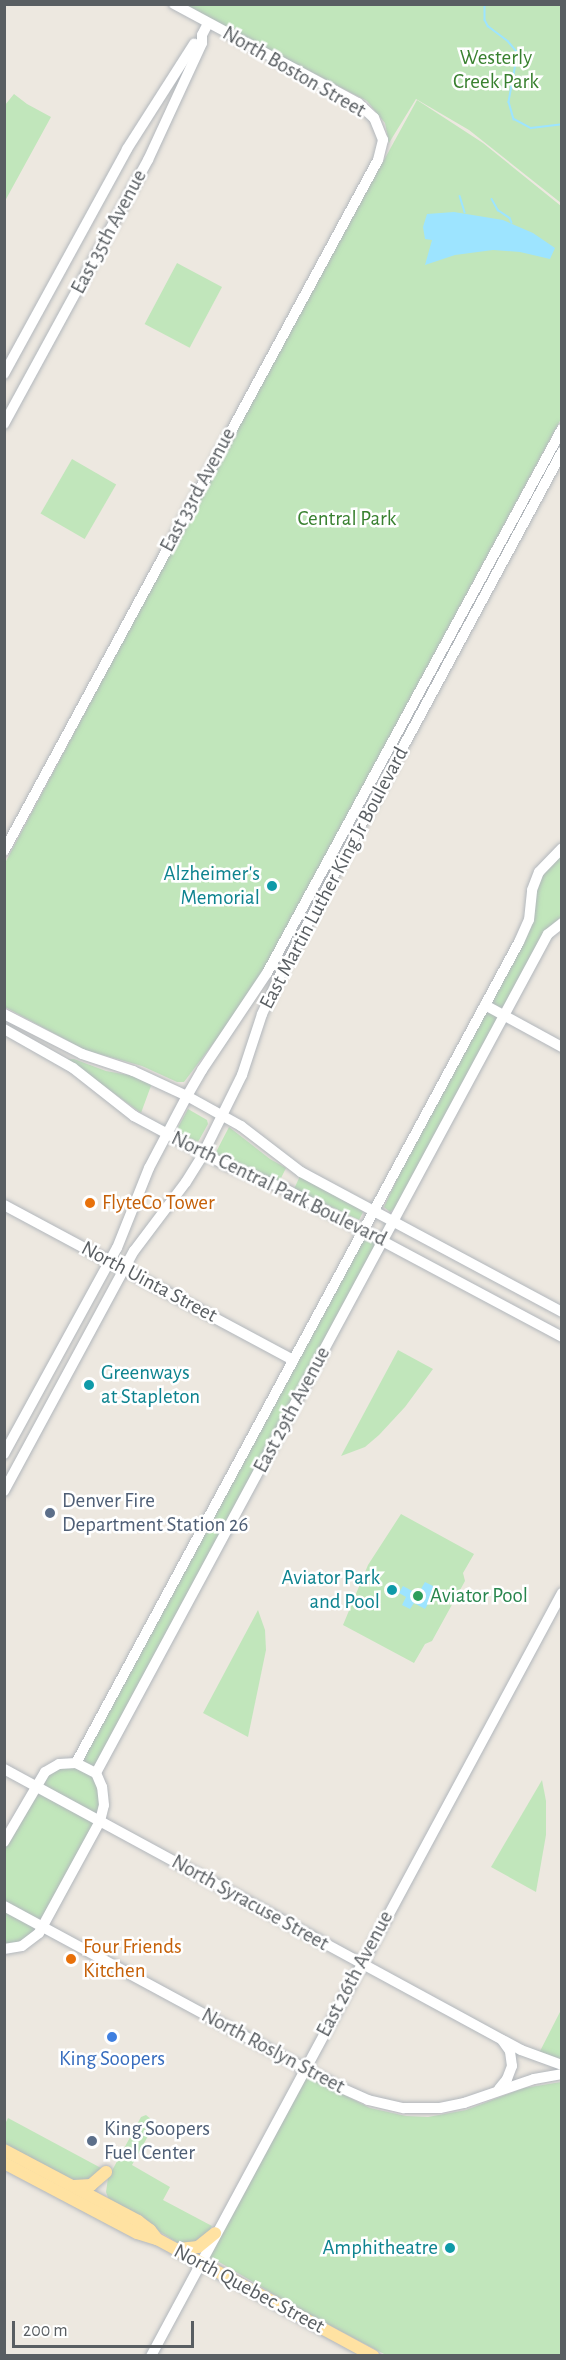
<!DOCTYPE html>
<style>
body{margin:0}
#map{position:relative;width:566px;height:2360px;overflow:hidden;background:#ede8e0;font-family:"Alegreya Sans",sans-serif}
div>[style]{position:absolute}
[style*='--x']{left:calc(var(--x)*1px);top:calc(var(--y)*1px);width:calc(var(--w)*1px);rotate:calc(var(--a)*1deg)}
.green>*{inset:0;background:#c1e6bb;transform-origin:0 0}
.water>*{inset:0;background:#9de4ff}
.stream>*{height:1.5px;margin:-0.75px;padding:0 0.75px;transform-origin:0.75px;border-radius:0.75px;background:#9de4ff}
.roads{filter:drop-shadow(0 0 2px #b2b7bc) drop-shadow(0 0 2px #b2b7bc)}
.secondary>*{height:10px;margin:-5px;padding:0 5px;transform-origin:5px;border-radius:5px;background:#fff}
.primary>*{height:12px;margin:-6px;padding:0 6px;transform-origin:6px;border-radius:6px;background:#ffe2a2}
.dots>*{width:16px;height:16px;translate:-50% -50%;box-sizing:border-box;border:3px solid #fff;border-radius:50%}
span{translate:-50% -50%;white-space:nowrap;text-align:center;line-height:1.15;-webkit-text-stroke:5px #fff;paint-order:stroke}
.park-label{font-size:21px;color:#398130}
.street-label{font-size:21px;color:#595e62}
.culture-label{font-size:21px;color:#0d838f}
.right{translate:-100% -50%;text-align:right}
.left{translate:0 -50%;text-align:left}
.food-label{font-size:21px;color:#c56008}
.service-label{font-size:21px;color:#4e5e75}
.leisure-label{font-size:21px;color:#27864d}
.shop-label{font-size:21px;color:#366cbe}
.frame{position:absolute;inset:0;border:6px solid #595e62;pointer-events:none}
.scale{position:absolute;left:12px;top:2321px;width:182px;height:27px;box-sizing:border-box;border:3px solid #595e62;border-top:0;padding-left:8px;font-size:18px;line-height:21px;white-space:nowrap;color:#595e62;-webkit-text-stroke:4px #fff;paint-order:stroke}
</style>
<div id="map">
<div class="green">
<div style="clip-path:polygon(183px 5px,561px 5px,561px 203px,469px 130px,416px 99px,389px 143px,385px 123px,367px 101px)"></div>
<div style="clip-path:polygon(14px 94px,27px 104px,51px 117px,5px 201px,5px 105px)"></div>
<div style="clip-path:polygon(417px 100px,483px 143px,561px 206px,561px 419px,250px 995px,184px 1082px,177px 1082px,142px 1066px,85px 1050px,5px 1007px,5px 863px,223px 453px)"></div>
<div style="left:177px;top:263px;width:51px;height:69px;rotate:28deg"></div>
<div style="left:72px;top:459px;width:51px;height:63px;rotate:30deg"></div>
<div style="clip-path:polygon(561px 848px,561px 923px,556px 926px,395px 1208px,390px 1212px,384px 1207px,411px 1149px,519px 942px,532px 890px)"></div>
<div style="clip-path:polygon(67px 1059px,74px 1059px,106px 1071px,134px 1076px,152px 1083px,141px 1113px)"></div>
<div style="clip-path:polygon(188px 1109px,207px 1120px,208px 1124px,198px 1142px,176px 1131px)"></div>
<div style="clip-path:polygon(229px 1127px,270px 1159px,286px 1168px,279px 1182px,214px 1156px)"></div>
<div style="clip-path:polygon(300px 1176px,356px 1206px,363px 1212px,359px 1220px,294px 1189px)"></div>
<div style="clip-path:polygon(365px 1231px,383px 1241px,96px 1773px,104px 1805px,39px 1933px,5px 1949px,5px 1842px,45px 1772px,77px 1763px)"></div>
<div style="clip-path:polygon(398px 1350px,433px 1369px,405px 1407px,379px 1435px,365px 1447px,341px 1456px)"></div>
<div style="clip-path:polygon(401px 1514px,474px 1554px,463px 1573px,465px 1581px,432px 1641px,425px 1644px,414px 1663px,343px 1625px,368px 1565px)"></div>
<div style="clip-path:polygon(258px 1610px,265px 1630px,266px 1650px,248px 1737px,203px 1713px)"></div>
<div style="clip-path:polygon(542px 1780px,546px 1801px,546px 1835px,536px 1892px,491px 1867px)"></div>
<div style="clip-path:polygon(561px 2010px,561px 2065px,537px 2057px)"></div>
<div style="clip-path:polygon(306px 2076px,370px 2108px,406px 2116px,428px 2117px,466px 2110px,524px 2088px,561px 2082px,561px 2355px,386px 2355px,297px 2308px,209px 2256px)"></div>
<div style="clip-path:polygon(146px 2115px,152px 2120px,153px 2127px,132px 2165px,170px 2187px,163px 2200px,212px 2226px,205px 2238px,185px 2245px,178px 2243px,109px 2200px,106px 2192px,108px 2178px,141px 2117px)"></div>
<div style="clip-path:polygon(8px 2118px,101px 2168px,97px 2176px,79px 2184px,5px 2147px,4px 2126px)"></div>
</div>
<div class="water">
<div style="clip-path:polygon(454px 212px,503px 220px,533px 233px,555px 248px,550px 259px,520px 252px,493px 250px,455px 255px,425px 265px,432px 240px,425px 239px,423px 227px,427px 214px)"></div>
<div style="clip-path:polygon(425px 1582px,437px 1588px,425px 1609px,414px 1603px,410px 1609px,402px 1605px,406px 1597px,399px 1593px,403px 1586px,418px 1594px)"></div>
</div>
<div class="stream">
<div style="--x:485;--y:4;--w:16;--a:90"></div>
<div style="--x:485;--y:20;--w:7;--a:63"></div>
<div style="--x:488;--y:26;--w:25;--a:37"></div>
<div style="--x:508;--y:41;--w:16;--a:50"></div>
<div style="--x:518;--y:53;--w:50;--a:100.4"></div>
<div style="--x:509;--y:102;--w:18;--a:74"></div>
<div style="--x:514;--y:119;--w:19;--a:28"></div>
<div style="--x:531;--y:128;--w:31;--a:-7"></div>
<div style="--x:460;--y:196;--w:17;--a:73"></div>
<div style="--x:492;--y:199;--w:13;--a:61"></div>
<div style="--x:498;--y:210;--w:14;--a:34"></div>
<div style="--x:510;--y:218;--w:5;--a:68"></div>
</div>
<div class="roads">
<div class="secondary">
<div style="--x:4;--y:374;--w:256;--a:-61.3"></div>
<div style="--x:127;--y:149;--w:125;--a:-57.5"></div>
<div style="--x:4;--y:424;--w:301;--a:-61.4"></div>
<div style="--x:148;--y:160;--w:129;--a:-65.2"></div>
<div style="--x:202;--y:43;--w:8;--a:-90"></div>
<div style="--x:202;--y:35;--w:13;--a:-63"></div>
<div style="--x:4;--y:851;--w:786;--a:-61.58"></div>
<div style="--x:378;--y:160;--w:21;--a:-76"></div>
<div style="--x:383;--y:140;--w:24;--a:-112"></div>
<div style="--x:374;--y:118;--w:22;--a:-137"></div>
<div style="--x:358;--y:103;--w:209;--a:-151.7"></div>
<div style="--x:485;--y:1005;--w:88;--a:28.6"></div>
<div style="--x:4;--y:1014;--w:88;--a:27.1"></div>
<div style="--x:82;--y:1054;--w:54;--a:18.4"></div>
<div style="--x:133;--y:1071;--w:60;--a:24.8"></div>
<div style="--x:187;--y:1096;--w:62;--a:29.1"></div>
<div style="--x:241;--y:1126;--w:76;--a:37.5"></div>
<div style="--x:301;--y:1172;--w:296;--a:28.2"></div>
<div style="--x:4;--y:1029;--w:79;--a:29.5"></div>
<div style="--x:73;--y:1068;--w:78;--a:38.2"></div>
<div style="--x:134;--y:1116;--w:102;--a:28.1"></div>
<div style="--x:224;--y:1164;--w:66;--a:22.3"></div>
<div style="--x:285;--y:1189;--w:314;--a:28.1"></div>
<div style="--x:4;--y:1205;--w:328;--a:28.2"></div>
<div style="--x:4;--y:1454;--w:235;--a:-61.3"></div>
<div style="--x:117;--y:1248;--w:86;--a:-68.2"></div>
<div style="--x:149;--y:1168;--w:81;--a:-62.2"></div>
<div style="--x:187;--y:1096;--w:30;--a:-60"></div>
<div style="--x:202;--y:1070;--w:117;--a:-56.2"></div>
<div style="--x:267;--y:973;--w:619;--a:-61.53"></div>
<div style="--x:4;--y:1491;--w:273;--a:-61.6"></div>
<div style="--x:134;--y:1251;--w:86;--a:-53"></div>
<div style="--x:186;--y:1182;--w:28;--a:-58"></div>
<div style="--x:201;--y:1158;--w:93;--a:-63.7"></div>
<div style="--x:242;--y:1075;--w:64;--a:-71.8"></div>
<div style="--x:262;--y:1014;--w:38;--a:-65"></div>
<div style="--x:278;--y:979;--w:599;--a:-61.68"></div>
<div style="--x:76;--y:1763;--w:933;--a:-61.65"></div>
<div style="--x:519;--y:942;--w:24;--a:-66"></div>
<div style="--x:529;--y:920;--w:30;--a:-84"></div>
<div style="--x:532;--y:890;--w:19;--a:-69"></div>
<div style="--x:539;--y:872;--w:33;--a:-46"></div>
<div style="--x:4;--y:1769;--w:588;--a:28.52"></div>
<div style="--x:521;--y:2050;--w:44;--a:20.1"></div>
<div style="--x:96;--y:1773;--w:953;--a:-61.69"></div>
<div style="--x:548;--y:934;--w:18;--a:-38"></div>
<div style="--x:4;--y:1842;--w:81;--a:-59.6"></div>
<div style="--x:45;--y:1772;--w:16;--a:-30"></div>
<div style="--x:59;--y:1764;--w:17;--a:-3"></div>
<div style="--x:76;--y:1763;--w:22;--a:27"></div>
<div style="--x:4;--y:1906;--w:381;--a:28.4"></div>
<div style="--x:339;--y:2087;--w:32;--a:24"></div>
<div style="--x:368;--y:2100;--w:37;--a:13"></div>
<div style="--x:404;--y:2108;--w:36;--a:0"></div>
<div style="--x:440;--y:2108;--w:25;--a:-12"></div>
<div style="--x:464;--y:2103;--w:74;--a:-18.9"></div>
<div style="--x:534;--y:2079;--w:28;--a:-10"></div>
<div style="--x:4;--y:1949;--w:18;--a:-9"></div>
<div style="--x:22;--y:1946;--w:21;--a:-37"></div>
<div style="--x:39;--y:1933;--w:128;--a:-61.4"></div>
<div style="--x:100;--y:1821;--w:16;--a:-76"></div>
<div style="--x:104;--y:1805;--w:18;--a:-96"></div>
<div style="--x:102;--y:1787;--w:15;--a:-113"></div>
<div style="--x:499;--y:2089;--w:13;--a:-51"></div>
<div style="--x:507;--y:2079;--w:14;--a:-69"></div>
<div style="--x:512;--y:2066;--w:15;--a:-98"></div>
<div style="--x:510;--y:2051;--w:14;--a:-126"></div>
<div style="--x:151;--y:2356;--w:867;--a:-61.69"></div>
</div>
<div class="primary">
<div style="--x:4;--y:2150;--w:152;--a:27.9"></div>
<div style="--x:138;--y:2221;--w:15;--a:37"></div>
<div style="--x:150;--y:2230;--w:11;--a:52"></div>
<div style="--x:4;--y:2163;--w:150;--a:27.8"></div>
<div style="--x:137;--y:2233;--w:21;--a:17"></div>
<div style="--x:157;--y:2239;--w:246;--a:28.4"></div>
<div style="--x:74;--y:2186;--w:17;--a:-3"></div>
<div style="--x:91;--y:2185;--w:20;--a:-41"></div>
<div style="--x:179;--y:2249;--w:19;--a:-6"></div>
<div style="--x:198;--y:2247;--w:22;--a:-39"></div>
</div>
</div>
<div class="dots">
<div style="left:272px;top:886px;background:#0f9aa8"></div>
<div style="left:90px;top:1203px;background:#e8710a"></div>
<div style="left:89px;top:1385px;background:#0f9aa8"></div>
<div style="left:50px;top:1513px;background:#5c6f8a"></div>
<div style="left:392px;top:1590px;background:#0f9aa8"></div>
<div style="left:418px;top:1596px;background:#2e9e5b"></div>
<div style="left:71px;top:1959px;background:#e8710a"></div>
<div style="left:112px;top:2037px;background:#3f7fe0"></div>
<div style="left:92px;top:2141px;background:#5c6f8a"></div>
<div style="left:450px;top:2248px;background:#0f9aa8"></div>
</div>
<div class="park-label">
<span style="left:496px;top:70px">Westerly<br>Creek Park</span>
<span style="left:347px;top:519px">Central Park</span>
</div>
<div class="street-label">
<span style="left:294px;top:72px;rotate:30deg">North Boston Street</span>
<span style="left:109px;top:232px;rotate:-62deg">East 35th Avenue</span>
<span style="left:198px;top:490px;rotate:-62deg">East 33rd Avenue</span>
<span style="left:334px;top:878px;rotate:-62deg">East Martin Luther King Jr Boulevard</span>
<span style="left:279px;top:1189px;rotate:26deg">North Central Park Boulevard</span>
<span style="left:149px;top:1282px;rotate:28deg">North Uinta Street</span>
<span style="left:292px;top:1410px;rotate:-62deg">East 29th Avenue</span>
<span style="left:250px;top:1903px;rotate:29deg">North Syracuse Street</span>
<span style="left:355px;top:1974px;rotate:-62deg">East 26th Avenue</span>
<span style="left:273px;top:2051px;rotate:28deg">North Roslyn Street</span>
<span style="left:249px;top:2289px;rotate:28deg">North Quebec Street</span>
</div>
<div class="culture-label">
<span class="right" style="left:260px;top:886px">Alzheimer's<br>Memorial</span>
<span class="left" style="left:101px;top:1385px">Greenways<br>at Stapleton</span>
<span class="right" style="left:380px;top:1590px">Aviator Park<br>and Pool</span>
<span class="right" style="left:438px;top:2248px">Amphitheatre</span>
</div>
<div class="food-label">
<span class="left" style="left:102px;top:1203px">FlyteCo Tower</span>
<span class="left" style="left:83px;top:1959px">Four Friends<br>Kitchen</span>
</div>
<div class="service-label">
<span class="left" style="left:62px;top:1513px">Denver Fire<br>Department Station 26</span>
<span class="left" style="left:104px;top:2141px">King Soopers<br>Fuel Center</span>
</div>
<div class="leisure-label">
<span class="left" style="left:430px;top:1596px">Aviator Pool</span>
</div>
<div class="shop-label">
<span style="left:112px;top:2059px">King Soopers</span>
</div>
<div class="frame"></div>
<div class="scale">200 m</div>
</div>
